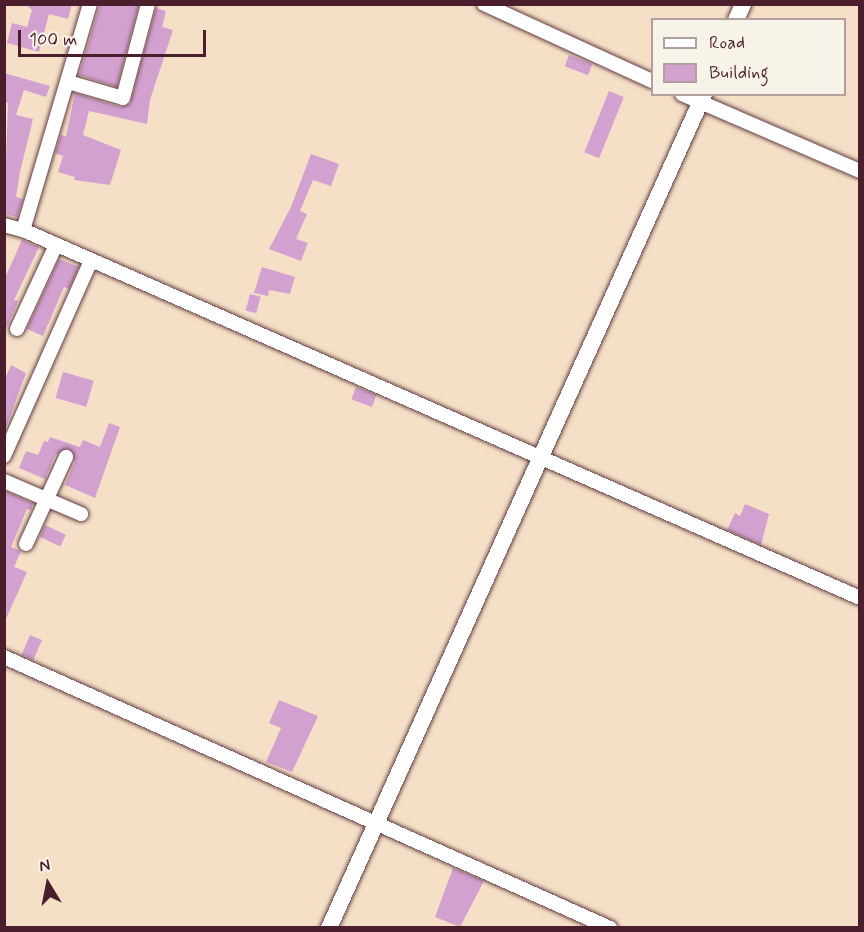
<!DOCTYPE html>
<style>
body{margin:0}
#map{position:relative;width:864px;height:932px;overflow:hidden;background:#f5e0c7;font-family:Mynerve,sans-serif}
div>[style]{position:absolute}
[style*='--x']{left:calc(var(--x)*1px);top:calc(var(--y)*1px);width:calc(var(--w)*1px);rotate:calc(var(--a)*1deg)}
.building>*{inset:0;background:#d3a1d0;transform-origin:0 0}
.roads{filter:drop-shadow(0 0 2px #643c42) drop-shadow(0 0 2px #643c42)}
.minor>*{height:14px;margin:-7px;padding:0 7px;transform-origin:7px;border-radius:7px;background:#fff}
.tertiary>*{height:16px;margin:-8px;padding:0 8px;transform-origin:8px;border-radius:8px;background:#fff}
span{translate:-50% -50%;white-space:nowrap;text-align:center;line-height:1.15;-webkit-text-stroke:6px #f7f3e8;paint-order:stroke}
.frame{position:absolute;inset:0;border:6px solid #4a1f2b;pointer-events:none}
.legend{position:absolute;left:651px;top:18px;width:195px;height:78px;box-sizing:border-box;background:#f7f3e8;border:2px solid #b29e9c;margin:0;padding:8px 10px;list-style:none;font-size:18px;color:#4a1f2b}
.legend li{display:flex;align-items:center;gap:12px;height:30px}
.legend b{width:30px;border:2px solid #b29e9c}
.north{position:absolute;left:18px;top:854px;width:60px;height:60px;-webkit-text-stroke:4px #f7f3e8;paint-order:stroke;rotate:350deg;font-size:16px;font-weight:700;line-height:24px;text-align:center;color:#4a1f2b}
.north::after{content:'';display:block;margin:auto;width:21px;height:27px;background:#4a1f2b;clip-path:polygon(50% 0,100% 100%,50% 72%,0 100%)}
.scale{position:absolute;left:18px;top:30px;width:188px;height:27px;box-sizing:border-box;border:3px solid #4a1f2b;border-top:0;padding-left:8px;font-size:18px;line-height:21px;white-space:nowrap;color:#4a1f2b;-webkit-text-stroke:4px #f7f3e8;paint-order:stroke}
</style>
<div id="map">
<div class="building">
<div style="clip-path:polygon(25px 4px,72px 4px,68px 19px,49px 14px,39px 52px,7px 43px,12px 23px,27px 27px,32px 10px)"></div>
<div style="clip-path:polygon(100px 4px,139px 4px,117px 87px,79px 75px)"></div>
<div style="clip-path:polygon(156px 8px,166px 11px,162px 27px,173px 30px,150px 100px,147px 124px,89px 111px,83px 135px,121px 150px,110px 185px,74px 180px,75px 177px,58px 172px,63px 156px,55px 153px,61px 135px,66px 136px,75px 93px,120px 107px,130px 104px)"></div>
<div style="left:569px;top:55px;width:25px;height:12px;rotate:21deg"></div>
<div style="clip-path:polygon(4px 73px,50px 86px,46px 97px,24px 90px,16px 115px,33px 119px,20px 172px,16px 197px,23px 199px,17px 217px,4px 214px,8px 103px,4px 102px)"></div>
<div style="left:609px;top:91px;width:16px;height:66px;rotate:22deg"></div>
<div style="clip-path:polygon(311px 154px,339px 164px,331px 186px,313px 180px,300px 211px,307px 214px,296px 239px,308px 243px,301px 261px,269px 249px,291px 207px)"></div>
<div style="clip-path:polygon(22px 240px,39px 247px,14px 300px,18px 301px,4px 333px,4px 280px)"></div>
<div style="clip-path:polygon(59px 259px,79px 267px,69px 289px,64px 287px,43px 336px,27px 329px)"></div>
<div style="clip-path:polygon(262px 267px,295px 277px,290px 294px,269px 290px,268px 296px,254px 293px)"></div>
<div style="left:250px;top:294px;width:11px;height:17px;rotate:15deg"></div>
<div style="clip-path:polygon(11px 365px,26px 373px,4px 433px,4px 381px)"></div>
<div style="left:63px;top:372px;width:32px;height:27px;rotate:16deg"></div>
<div style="left:356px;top:387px;width:22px;height:13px;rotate:21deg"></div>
<div style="clip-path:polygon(109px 423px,120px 427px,95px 498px,65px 485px,75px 462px,69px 449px,55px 455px,45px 479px,19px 468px,26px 451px,38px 455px,44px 441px,48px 442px,50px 437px,80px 447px,83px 440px,100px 447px)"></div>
<div style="clip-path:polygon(4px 491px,33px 503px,31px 510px,27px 509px,11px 547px,21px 551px,14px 567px,27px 572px,5px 621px)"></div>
<div style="clip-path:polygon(745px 504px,769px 514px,761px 545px,727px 530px,735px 513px,740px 516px)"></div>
<div style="left:45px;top:525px;width:23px;height:13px;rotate:25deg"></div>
<div style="left:30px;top:635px;width:13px;height:22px;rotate:23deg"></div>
<div style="clip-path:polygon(279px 700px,318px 716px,292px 772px,266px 762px,281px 728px,269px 723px)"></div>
<div style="clip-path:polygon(453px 868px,484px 881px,460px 927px,435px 917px)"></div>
</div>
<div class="roads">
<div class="minor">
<div style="--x:90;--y:4;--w:236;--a:106.5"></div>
<div style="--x:23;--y:230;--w:914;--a:23.73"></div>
<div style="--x:484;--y:4;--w:185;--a:24.6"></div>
<div style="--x:68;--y:82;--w:57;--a:16.2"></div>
<div style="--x:123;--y:98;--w:97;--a:-75.1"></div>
<div style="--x:682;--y:94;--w:194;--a:23.4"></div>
<div style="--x:4;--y:225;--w:20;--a:15"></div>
<div style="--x:17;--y:329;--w:93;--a:-65.1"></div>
<div style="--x:4;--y:456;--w:214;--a:-66"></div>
<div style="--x:4;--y:481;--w:84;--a:23.2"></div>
<div style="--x:26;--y:544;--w:96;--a:-65.3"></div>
<div style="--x:4;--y:657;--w:664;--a:24.09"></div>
</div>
<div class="tertiary">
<div style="--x:736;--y:20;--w:17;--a:-66"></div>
<div style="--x:329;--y:928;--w:914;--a:-65.79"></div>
</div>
</div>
<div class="frame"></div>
<ul class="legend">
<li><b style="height:8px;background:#fff"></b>Road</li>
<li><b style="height:16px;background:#d3a1d0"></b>Building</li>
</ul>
<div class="north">N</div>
<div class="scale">100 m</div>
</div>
